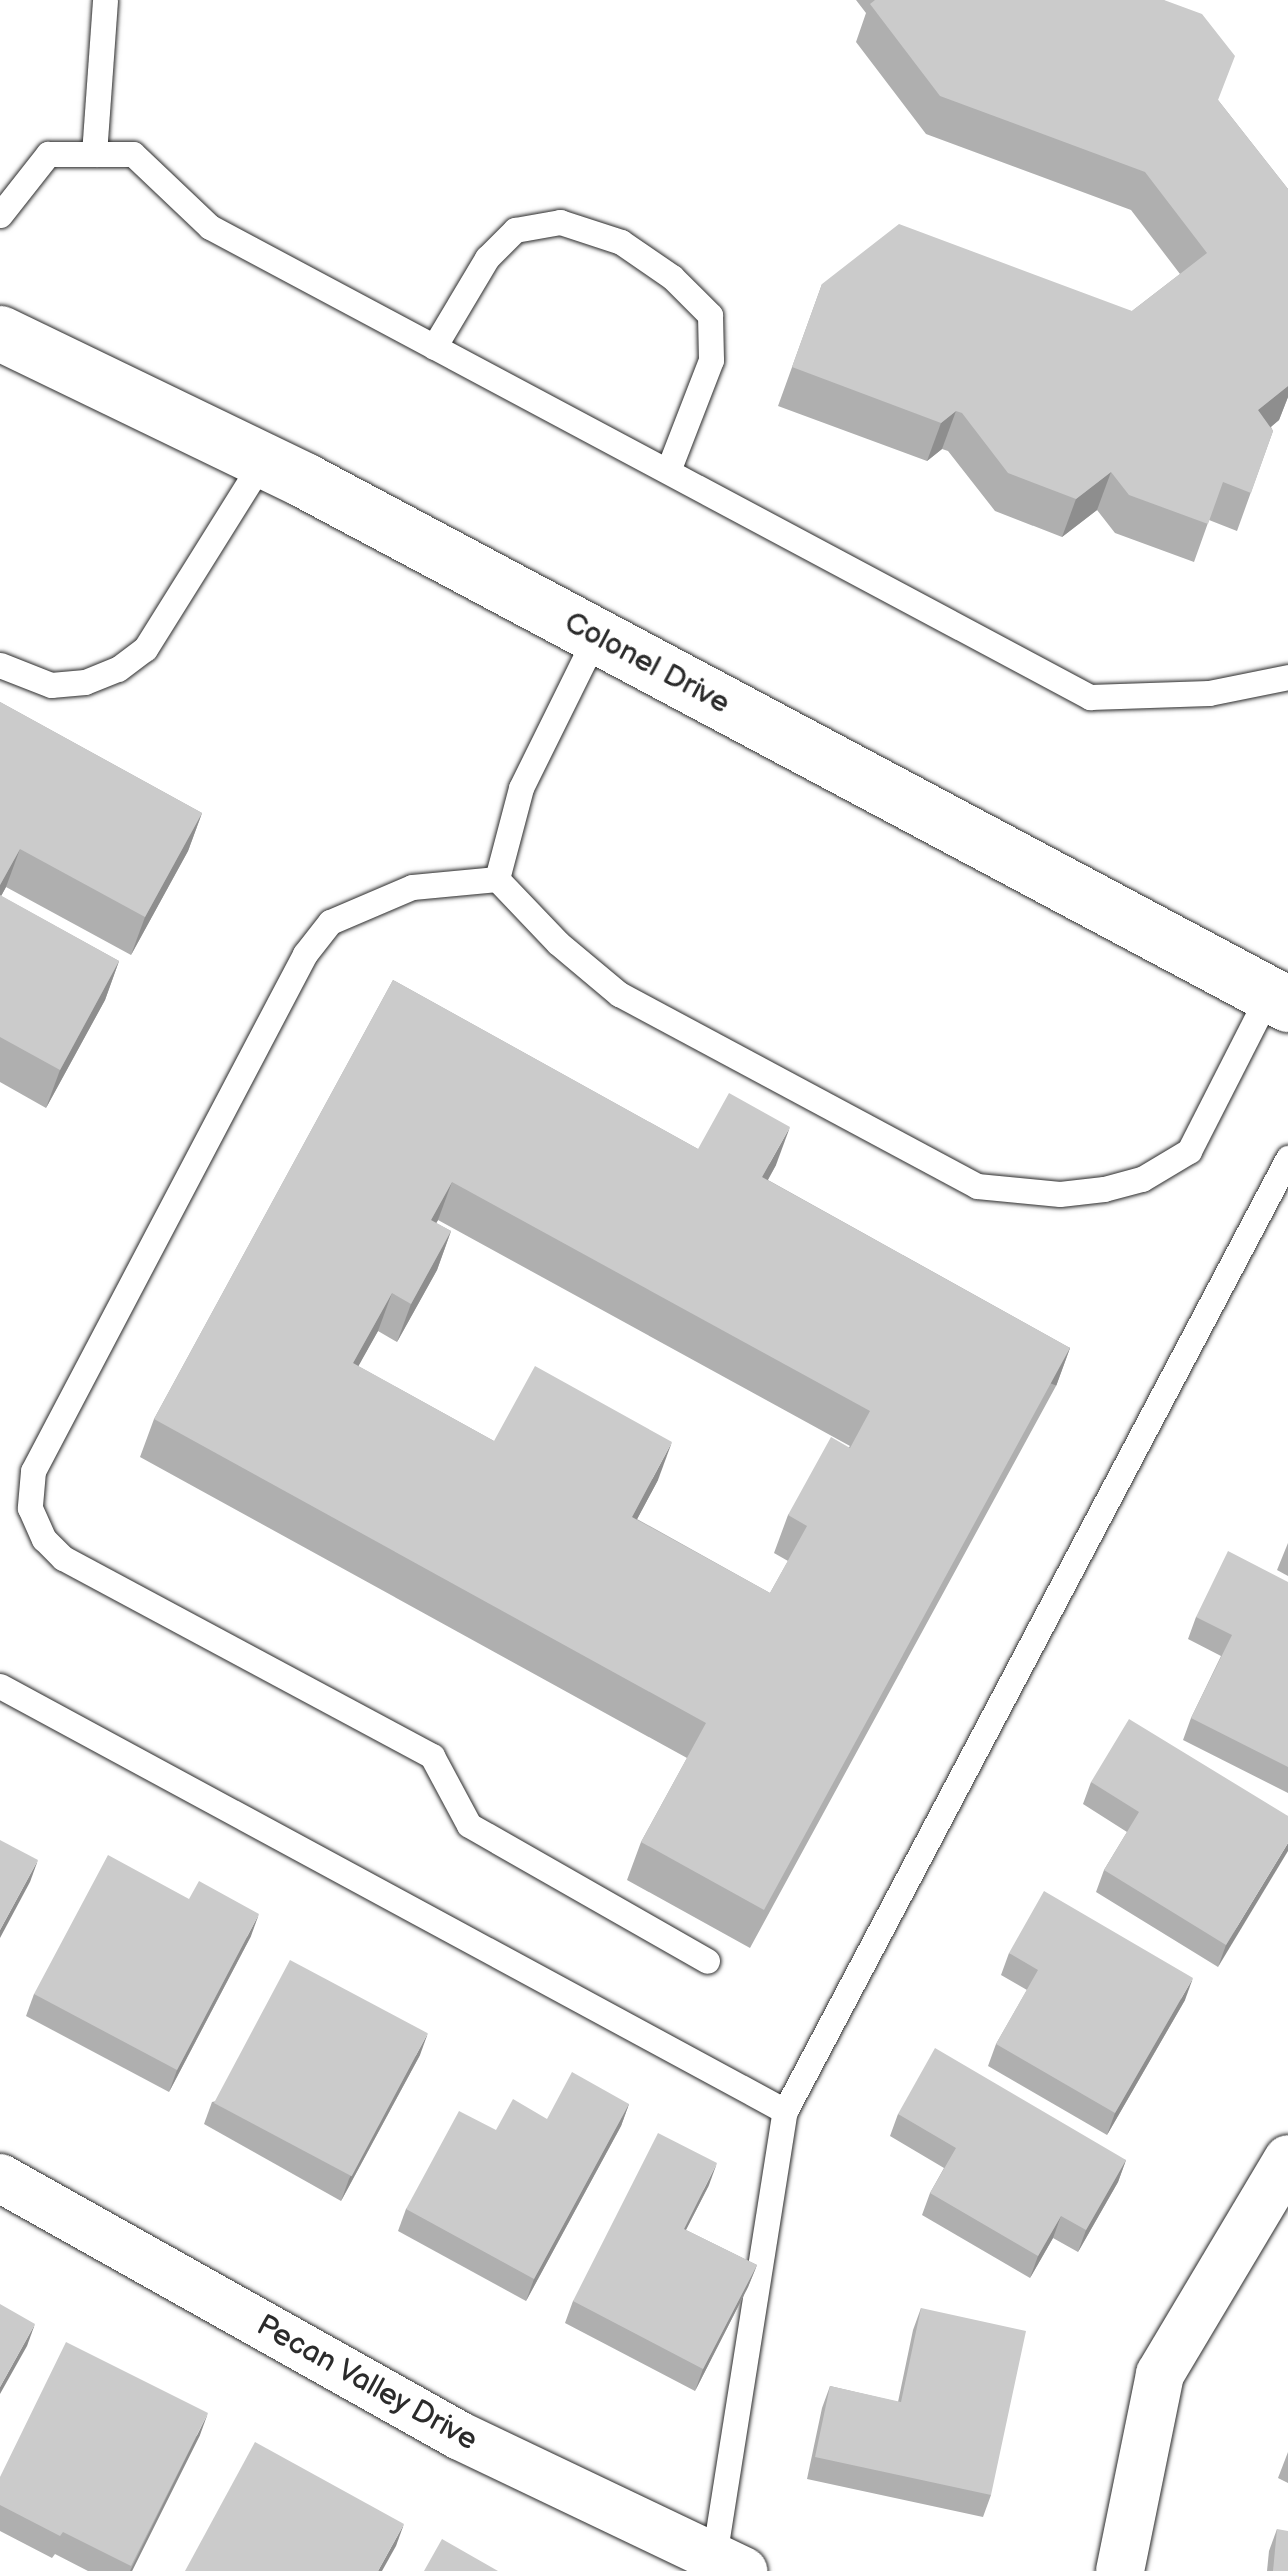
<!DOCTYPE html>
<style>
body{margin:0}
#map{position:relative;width:1288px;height:2571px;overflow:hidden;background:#fff;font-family:"Balsamiq Sans",sans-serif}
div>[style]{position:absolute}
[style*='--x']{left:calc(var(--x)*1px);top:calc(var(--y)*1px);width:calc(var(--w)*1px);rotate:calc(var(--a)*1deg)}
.roads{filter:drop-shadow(0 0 2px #2b2b2b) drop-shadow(0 0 2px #2b2b2b)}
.lane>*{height:25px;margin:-12.5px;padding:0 12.5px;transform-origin:12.5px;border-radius:12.5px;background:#fff}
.street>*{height:48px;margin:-24px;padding:0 24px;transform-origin:24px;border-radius:24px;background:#fff}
.secondary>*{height:55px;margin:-27.5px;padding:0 27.5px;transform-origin:27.5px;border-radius:27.5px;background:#fff}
.wall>*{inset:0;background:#afafaf}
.shaded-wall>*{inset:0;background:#8e8e8e;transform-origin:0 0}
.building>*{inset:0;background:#cbcbcb;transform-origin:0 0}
span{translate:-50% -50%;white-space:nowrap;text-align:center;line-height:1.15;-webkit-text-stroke:8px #fff;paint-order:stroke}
.street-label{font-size:30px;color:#2b2b2b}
</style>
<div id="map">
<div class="roads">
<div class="lane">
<div style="--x:94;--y:154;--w:154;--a:-85.9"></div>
<div style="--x:0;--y:215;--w:78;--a:-51.8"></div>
<div style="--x:48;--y:154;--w:85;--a:0"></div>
<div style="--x:133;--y:154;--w:106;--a:43.5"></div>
<div style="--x:210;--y:227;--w:998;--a:28.11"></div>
<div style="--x:1090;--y:697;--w:119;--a:-1.9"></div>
<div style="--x:1209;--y:693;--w:81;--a:-11.4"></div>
<div style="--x:434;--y:347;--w:104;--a:-59.2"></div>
<div style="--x:487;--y:258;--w:40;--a:-45"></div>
<div style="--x:515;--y:230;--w:46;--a:-10.1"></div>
<div style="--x:560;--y:222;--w:64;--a:18.2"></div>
<div style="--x:621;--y:242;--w:62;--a:34.5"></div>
<div style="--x:672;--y:277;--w:54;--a:45"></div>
<div style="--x:710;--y:315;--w:45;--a:88.7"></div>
<div style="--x:711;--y:360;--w:119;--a:111.2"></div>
<div style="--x:596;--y:636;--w:169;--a:116.3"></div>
<div style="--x:521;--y:788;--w:94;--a:104.8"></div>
<div style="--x:497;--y:879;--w:88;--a:46.4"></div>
<div style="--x:558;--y:943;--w:80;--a:39.9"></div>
<div style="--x:619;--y:994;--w:406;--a:28.2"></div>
<div style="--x:977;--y:1186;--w:83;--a:5.5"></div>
<div style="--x:1060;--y:1194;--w:44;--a:-6.5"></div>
<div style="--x:1104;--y:1189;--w:39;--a:-15"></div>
<div style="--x:1142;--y:1179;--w:55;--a:-30.8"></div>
<div style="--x:1189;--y:1151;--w:176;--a:-63"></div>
<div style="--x:0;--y:665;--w:55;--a:21.4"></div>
<div style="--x:51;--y:685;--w:34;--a:-5"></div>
<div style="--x:85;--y:682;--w:35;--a:-22"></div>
<div style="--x:118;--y:669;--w:34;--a:-37"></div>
<div style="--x:145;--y:649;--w:223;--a:-58"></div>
<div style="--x:497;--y:879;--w:85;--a:174.6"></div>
<div style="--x:412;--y:887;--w:89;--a:156.9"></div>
<div style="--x:330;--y:922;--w:41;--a:128"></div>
<div style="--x:305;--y:954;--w:584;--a:117.75"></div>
<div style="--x:33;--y:1471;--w:37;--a:95"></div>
<div style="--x:30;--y:1508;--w:34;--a:66"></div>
<div style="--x:44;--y:1539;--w:27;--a:45"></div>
<div style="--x:63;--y:1558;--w:419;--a:28.2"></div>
<div style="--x:432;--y:1756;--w:78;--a:61.8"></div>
<div style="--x:469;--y:1825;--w:274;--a:29.7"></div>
<div style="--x:0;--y:1686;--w:893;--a:28.43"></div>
<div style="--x:714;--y:2557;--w:452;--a:-81"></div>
<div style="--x:785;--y:2111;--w:1078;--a:-62.17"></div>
</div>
<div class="street">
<div style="--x:0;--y:2178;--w:527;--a:29.29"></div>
<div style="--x:460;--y:2436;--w:314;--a:25.5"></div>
<div style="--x:1120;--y:2571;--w:201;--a:-78.5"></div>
<div style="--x:1160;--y:2374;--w:250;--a:-59.2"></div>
</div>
<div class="secondary">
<div style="--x:0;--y:333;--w:338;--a:25.8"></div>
<div style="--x:304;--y:480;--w:1115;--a:28.04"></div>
</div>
</div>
<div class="wall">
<div style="clip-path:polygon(856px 0,1164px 0,1218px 100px,1288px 189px,1288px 397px,1279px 420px,1271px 427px,1273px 431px,1237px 531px,1209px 520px,1194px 562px,1115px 533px,1097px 510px,1062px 537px,995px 511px,948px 451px,942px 449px,927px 461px,778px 406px,822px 284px,1132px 311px,1180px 274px,1131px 210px,926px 134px,856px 42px,866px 13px)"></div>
<div style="clip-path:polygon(0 702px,202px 813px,188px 851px,131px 955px,6px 887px,1px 896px,119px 961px,105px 1000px,46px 1108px,0 1082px)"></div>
<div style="clip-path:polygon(evenodd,393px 980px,698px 1149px,776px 1165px,768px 1180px,1070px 1348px,1056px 1386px,750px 1948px,627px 1880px,641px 1842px,687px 1758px,140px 1457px,154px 1419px,393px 980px,438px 1220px,850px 1446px,788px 1515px,774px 1553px,788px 1561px,770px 1593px,637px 1519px,658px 1480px,494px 1441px,358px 1366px,378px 1331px,397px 1342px,437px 1270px,451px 1231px,436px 1223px,438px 1220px)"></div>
<div style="clip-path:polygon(1288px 1543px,1288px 1576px,1277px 1570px)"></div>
<div style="clip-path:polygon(1288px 1582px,1288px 1793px,1183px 1740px,1191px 1718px,1221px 1656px,1188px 1639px,1196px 1617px)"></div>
<div style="clip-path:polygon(1091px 1782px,1288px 1816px,1218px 1967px,1096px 1892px,1104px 1870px,1127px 1832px,1083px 1804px)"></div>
<div style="clip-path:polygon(251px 1936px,169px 2092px,26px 2016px,34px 1994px)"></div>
<div style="clip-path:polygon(1009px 1953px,1185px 2000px,1107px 2135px,988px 2066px,996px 2044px,1027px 1990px,1001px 1975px)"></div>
<div style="clip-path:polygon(420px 2055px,341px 2201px,204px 2124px,212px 2102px)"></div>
<div style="clip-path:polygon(629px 2104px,621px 2126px,526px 2301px,398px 2231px,406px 2209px,496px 2130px,547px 2119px)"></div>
<div style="clip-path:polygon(898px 2114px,1126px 2160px,1118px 2182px,1078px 2252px,1053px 2238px,1030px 2278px,922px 2215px,930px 2193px,944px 2168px,890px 2136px)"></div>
<div style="clip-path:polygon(709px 2185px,686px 2230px,757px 2265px,748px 2287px,695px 2391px,565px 2323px,573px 2301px)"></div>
<div style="clip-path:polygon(921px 2308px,991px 2495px,983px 2517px,807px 2479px,822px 2408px,830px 2386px,898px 2402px,913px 2330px)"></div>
<div style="clip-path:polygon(200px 2435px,132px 2571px,88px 2571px,55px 2554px,52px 2558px,0 2531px,0 2477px)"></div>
<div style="clip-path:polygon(1288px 2452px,1288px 2483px,1278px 2478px)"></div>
<div style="clip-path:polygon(1277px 2529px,1288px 2571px,1267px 2571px,1269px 2551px)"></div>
</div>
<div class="shaded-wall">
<div style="clip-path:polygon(1288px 386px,1288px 397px,1279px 420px,1244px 449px,1258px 410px)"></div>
<div style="clip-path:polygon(956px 411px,942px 449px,927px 461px,941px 423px)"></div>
<div style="clip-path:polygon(1111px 472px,1097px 510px,1062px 537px,1076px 499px)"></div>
<div style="clip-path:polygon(202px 813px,188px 851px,131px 955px,145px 917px)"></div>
<div style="clip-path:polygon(20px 849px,6px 887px,0 898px,0 885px)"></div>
<div style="clip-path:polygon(119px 961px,105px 1000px,46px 1108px,60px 1070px)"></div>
<div style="clip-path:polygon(790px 1127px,776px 1165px,748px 1215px,762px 1177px)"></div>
<div style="clip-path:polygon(452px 1182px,438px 1220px,417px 1258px,431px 1220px)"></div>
<div style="clip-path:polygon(451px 1231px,437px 1270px,397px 1342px,411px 1304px)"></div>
<div style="clip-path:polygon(392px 1293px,378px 1331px,339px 1401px,353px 1363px)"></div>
<div style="left:1070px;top:1348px;width:40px;height:640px;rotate:110deg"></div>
<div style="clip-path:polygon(672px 1442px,658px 1480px,618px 1555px,632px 1517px)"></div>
<div style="clip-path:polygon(1288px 1843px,1288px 1851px,1218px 1967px,1226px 1945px)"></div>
<div style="clip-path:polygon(38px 1860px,30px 1882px,0 1938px,0 1930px)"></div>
<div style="clip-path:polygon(259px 1914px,251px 1936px,169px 2092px,177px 2070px)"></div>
<div style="clip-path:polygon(1193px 1978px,1185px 2000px,1107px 2135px,1115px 2113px)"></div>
<div style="clip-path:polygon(428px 2033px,420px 2055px,341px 2201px,349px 2179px)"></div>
<div style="clip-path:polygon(629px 2104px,621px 2126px,526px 2301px,534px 2279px)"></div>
<div style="clip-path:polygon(1126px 2160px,1118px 2182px,1078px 2252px,1086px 2230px)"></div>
<div style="clip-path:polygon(717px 2163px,709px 2185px,675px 2251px,684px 2229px)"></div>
<div style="clip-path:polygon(1061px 2216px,1053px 2238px,1030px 2278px,1038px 2256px)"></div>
<div style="clip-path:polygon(757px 2265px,748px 2287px,695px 2391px,703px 2369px)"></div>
<div style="clip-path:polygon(35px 2324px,27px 2346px,0 2394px,0 2387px)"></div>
<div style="clip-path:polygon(208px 2413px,200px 2435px,132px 2571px,130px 2571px)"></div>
<div style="clip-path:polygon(404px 2524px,396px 2546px,382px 2571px,378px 2571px)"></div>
</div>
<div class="building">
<div style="clip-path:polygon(875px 0,1164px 0,1202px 14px,1235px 56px,1218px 100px,1288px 189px,1288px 386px,1258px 410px,1273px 431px,1251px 493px,1223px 482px,1208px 524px,1129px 495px,1111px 472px,1076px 499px,1008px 473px,962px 413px,956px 411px,941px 423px,792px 367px,822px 284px,899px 224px,1132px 311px,1207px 253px,1145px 172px,940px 96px,870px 4px)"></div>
<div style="clip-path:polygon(0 702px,202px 813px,145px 917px,20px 849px,0 885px)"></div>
<div style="clip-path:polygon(0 895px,119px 961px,60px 1070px,0 1037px)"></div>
<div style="clip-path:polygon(evenodd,393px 980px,698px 1149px,729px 1093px,790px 1127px,762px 1177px,1070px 1348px,764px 1910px,641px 1842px,706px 1723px,154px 1419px,393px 980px,452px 1182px,870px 1411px,850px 1448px,831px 1437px,788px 1515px,807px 1526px,770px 1593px,632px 1517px,672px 1442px,535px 1366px,494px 1441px,353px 1363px,392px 1293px,411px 1304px,451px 1231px,431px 1220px,452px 1182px)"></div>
<div style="clip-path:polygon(1228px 1551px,1288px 1582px,1288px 1767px,1191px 1718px,1232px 1635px,1196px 1617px)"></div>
<div style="clip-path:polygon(1129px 1719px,1288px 1816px,1288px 1843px,1226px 1945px,1104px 1870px,1139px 1812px,1091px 1782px)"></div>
<div style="clip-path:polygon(0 1840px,38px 1860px,0 1930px)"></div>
<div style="clip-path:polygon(108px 1855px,189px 1899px,199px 1881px,259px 1914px,177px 2070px,34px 1994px)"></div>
<div style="clip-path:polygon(1044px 1891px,1193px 1978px,1115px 2113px,996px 2044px,1038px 1970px,1009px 1953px)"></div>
<div style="left:290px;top:1960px;width:156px;height:162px;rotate:28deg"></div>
<div style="clip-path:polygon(935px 2048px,1126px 2160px,1086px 2230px,1061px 2216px,1038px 2256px,930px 2193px,956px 2148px,898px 2114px)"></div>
<div style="clip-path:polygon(572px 2072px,629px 2104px,534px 2279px,406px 2209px,459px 2111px,496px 2130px,513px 2099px,547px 2119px)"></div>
<div style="clip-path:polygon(658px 2133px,717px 2163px,684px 2229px,757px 2265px,703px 2369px,573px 2301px)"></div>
<div style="clip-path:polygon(0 2304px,35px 2324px,0 2387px)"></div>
<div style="clip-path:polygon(921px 2308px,1026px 2331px,991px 2495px,815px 2457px,830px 2386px,901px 2402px)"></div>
<div style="clip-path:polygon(66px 2342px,208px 2413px,131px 2566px,63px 2532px,60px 2536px,0 2505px,0 2477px)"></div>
<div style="clip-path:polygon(255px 2442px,404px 2524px,378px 2571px,185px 2571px)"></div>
<div style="clip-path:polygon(1277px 2529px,1288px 2531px,1288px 2571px,1273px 2571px)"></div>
<div style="clip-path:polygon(442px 2539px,498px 2571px,424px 2571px)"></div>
</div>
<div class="street-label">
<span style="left:647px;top:663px;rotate:28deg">Colonel Drive</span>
<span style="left:367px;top:2383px;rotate:29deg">Pecan Valley Drive</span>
</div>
</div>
